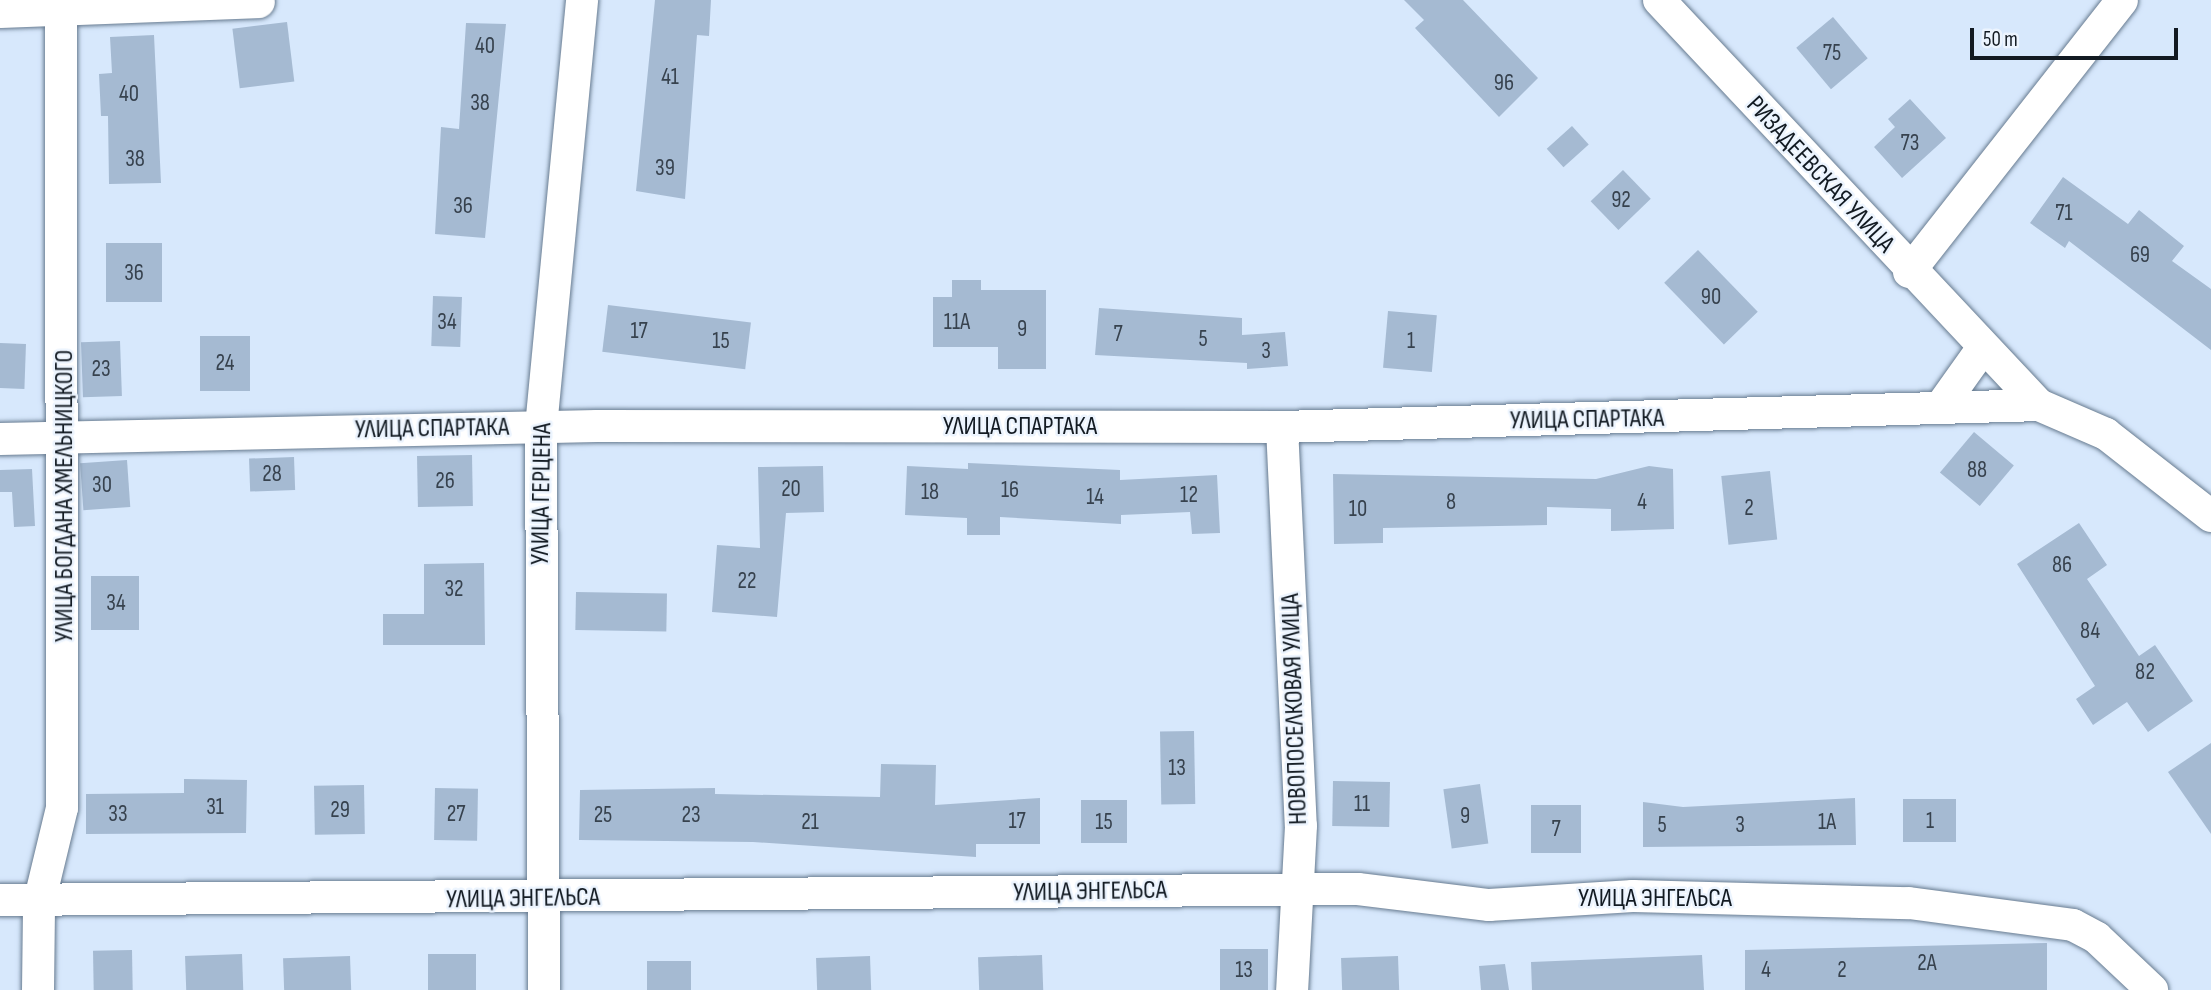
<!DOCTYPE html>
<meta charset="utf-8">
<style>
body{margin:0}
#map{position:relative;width:2211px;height:990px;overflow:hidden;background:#d7e8fc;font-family:"Sofia Sans Condensed",sans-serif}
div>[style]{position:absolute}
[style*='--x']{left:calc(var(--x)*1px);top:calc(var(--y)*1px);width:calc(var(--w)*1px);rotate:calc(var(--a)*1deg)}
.building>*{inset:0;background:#a5bad2;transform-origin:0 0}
.roads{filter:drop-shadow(0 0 2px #677b90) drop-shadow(0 0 2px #677b90)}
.minor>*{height:32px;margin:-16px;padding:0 16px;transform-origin:16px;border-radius:16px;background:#fff}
span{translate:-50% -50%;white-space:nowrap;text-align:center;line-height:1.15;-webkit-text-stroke:5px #ecf4fe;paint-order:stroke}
.number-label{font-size:23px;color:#37424e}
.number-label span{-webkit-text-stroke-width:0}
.street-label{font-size:26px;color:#121a22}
.scale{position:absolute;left:1970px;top:28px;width:208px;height:32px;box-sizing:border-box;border:4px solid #121a22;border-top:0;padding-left:9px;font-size:21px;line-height:24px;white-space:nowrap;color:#121a22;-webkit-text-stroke:5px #ecf4fe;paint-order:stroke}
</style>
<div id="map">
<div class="building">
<div style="clip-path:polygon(655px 0,711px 0,709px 36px,697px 35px,685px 199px,636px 191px)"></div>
<div style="clip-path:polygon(1404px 0,1463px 0,1538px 78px,1499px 117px,1415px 28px,1424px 20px)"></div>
<div style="left:1833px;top:17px;width:54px;height:48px;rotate:50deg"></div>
<div style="left:287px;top:22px;width:60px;height:55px;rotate:83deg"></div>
<div style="clip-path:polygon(466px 23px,506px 24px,485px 238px,435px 234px,441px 127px,459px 129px)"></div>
<div style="clip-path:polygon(154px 35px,161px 183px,109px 184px,108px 116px,101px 116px,99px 74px,112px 73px,110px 37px)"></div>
<div style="clip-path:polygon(1910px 99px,1946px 138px,1902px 178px,1874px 147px,1895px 127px,1888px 119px)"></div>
<div style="left:1572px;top:126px;width:25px;height:34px;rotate:48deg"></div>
<div style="left:1623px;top:170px;width:40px;height:45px;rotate:46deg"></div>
<div style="clip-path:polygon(2063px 177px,2128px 224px,2139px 210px,2184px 246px,2172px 261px,2211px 289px,2211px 350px,2069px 241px,2065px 248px,2030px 223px)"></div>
<div style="left:106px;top:243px;width:56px;height:59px"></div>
<div style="left:1698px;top:250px;width:86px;height:47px;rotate:46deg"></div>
<div style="clip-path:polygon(952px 280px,981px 280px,981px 290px,1046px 290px,1046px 369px,998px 369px,998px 347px,933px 347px,933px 297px,952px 297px)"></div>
<div style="left:433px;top:296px;width:29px;height:50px;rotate:2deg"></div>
<div style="left:608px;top:305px;width:144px;height:47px;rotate:7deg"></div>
<div style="clip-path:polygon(1099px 308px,1242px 318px,1242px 335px,1285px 332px,1288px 366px,1247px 369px,1247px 363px,1095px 355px)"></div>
<div style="left:1388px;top:311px;width:49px;height:57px;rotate:5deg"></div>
<div style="left:200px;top:336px;width:50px;height:55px"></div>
<div style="left:120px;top:341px;width:55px;height:39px;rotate:88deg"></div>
<div style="left:0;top:343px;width:26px;height:45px;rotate:2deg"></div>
<div style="left:1974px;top:432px;width:52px;height:53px;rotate:40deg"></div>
<div style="left:472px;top:455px;width:51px;height:55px;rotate:89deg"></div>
<div style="left:294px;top:457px;width:33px;height:45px;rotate:88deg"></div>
<div style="left:127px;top:460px;width:47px;height:47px;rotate:86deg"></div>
<div style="clip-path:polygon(968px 463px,1120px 470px,1120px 480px,1217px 475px,1220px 533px,1192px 534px,1190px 512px,1121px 515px,1121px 524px,1000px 517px,1000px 535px,967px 535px,967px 518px,905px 515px,907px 466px,968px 469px)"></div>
<div style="clip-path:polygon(823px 466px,824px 512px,786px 513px,777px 617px,712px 612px,717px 545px,760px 548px,758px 467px)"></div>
<div style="clip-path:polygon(1649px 466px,1673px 469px,1674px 529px,1611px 531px,1611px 509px,1547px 507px,1547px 525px,1383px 528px,1383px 543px,1334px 544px,1333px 474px,1596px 479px)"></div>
<div style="clip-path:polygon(32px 469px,35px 526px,14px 527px,12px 492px,0 492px,0 470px)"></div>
<div style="left:1770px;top:471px;width:69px;height:49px;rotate:84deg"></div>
<div style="clip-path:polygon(2079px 523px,2107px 565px,2087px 579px,2139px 656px,2155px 645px,2193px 701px,2148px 732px,2127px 702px,2093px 725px,2076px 699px,2095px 686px,2017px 564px)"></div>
<div style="clip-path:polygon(484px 563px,485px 645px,383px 645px,383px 614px,424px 614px,424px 564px)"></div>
<div style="left:91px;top:576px;width:48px;height:54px"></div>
<div style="left:576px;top:592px;width:91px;height:38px;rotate:1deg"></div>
<div style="left:1194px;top:731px;width:73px;height:34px;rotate:89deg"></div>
<div style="clip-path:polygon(2211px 743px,2211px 834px,2168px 772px)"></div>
<div style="clip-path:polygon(881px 764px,936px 765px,935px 805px,1040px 798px,1040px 844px,976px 844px,976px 857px,753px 842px,579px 840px,580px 790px,715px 788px,715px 794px,880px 797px)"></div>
<div style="clip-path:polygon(184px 779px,247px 780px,246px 833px,86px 834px,86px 794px,184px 793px)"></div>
<div style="left:1333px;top:781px;width:57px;height:45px;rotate:1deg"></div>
<div style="left:1480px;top:784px;width:60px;height:37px;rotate:82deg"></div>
<div style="left:364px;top:785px;width:49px;height:50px;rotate:89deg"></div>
<div style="left:435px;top:788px;width:43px;height:52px;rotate:1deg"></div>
<div style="clip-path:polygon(1855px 798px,1856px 845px,1643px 847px,1643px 802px,1683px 807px)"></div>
<div style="left:1956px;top:799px;width:43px;height:53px;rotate:90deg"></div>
<div style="left:1127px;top:800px;width:43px;height:46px;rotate:90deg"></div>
<div style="left:1531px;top:805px;width:50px;height:48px"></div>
<div style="clip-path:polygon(2047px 943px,2047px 990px,1745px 990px,1745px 950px)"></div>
<div style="left:1220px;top:949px;width:48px;height:41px"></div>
<div style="left:132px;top:950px;width:40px;height:39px;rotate:89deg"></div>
<div style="left:242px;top:954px;width:36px;height:57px;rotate:88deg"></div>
<div style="left:476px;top:954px;width:36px;height:48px;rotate:90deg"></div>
<div style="left:1042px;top:955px;width:35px;height:64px;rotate:88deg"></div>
<div style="clip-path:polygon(1702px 955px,1704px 990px,1532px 990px,1531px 962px)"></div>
<div style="left:350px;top:956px;width:34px;height:67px;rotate:88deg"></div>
<div style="left:870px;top:956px;width:34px;height:54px;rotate:88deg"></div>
<div style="left:1398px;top:956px;width:34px;height:57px;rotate:88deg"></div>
<div style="left:647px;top:961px;width:44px;height:29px"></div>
<div style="clip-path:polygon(1505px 964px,1509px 990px,1481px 990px,1479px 966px)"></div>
</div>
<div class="roads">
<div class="minor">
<div style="--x:1659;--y:0;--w:555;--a:46.82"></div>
<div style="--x:2039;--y:405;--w:73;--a:23.4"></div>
<div style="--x:2106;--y:434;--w:133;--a:38"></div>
<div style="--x:0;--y:12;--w:259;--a:-2.2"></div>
<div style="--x:1909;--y:272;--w:345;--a:-51.9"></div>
<div style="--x:1942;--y:405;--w:69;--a:-54.5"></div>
<div style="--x:1282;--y:427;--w:399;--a:87.3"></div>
<div style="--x:1301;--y:826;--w:164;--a:93.1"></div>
<div style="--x:0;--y:439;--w:597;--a:-1.25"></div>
<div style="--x:597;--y:426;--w:685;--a:0.08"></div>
<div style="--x:1282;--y:427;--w:757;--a:-1.66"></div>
<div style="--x:0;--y:900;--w:1358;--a:-0.46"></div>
<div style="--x:1358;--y:889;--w:132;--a:7"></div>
<div style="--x:1489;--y:905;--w:144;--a:-3.6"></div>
<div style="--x:1633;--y:896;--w:276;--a:1.5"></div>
<div style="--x:1909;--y:903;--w:165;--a:7.6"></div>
<div style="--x:2073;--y:925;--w:27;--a:28"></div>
<div style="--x:2097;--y:938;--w:76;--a:43.4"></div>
<div style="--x:38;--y:990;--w:87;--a:-89.3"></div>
<div style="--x:39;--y:903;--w:98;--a:-76.4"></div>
<div style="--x:62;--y:808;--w:808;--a:-90.07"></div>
<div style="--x:544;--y:990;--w:563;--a:-90.31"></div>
<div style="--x:541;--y:427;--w:429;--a:-84.5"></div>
</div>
</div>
<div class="number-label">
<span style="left:485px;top:46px">40</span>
<span style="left:1832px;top:53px">75</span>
<span style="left:670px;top:77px">41</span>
<span style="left:1504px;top:83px">96</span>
<span style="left:129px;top:94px">40</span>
<span style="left:480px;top:103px">38</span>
<span style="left:1910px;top:143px">73</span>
<span style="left:135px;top:159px">38</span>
<span style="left:665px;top:168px">39</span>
<span style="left:1621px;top:200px">92</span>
<span style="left:463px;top:206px">36</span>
<span style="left:2064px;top:213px">71</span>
<span style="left:2140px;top:255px">69</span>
<span style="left:134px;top:273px">36</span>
<span style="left:1711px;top:297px">90</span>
<span style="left:447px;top:322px">34</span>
<span style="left:957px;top:322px">11А</span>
<span style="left:1022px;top:329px">9</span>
<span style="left:639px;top:331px">17</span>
<span style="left:1118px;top:334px">7</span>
<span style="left:1203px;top:339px">5</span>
<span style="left:721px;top:341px">15</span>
<span style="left:1411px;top:341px">1</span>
<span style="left:1266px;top:351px">3</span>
<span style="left:225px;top:363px">24</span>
<span style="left:101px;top:369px">23</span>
<span style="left:1977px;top:470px">88</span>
<span style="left:272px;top:474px">28</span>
<span style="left:445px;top:481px">26</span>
<span style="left:102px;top:485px">30</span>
<span style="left:791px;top:489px">20</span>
<span style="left:1010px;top:490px">16</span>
<span style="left:930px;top:492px">18</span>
<span style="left:1189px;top:495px">12</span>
<span style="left:1095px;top:497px">14</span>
<span style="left:1451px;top:502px">8</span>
<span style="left:1642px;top:502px">4</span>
<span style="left:1749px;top:508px">2</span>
<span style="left:1358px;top:509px">10</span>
<span style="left:2062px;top:565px">86</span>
<span style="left:747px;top:581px">22</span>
<span style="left:454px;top:589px">32</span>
<span style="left:116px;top:603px">34</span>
<span style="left:2090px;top:631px">84</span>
<span style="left:2145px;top:672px">82</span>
<span style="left:1177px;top:768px">13</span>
<span style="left:1362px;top:804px">11</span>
<span style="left:215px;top:807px">31</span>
<span style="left:340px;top:810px">29</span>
<span style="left:118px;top:814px">33</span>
<span style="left:456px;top:814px">27</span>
<span style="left:603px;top:815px">25</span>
<span style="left:691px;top:815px">23</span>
<span style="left:1465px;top:816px">9</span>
<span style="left:1017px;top:821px">17</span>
<span style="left:1930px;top:821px">1</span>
<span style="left:810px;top:822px">21</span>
<span style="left:1104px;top:822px">15</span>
<span style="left:1827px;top:822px">1А</span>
<span style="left:1662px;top:825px">5</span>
<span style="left:1740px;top:825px">3</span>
<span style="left:1556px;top:829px">7</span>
<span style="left:1927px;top:963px">2А</span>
<span style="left:1244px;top:970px">13</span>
<span style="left:1766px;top:970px">4</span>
<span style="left:1842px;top:970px">2</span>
</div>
<div class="street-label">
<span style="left:1820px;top:175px;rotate:47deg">РИЗАДЕЕВСКАЯ УЛИЦА</span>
<span style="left:1587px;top:420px;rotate:-1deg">УЛИЦА СПАРТАКА</span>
<span style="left:1020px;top:427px">УЛИЦА СПАРТАКА</span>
<span style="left:432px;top:429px;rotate:-1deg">УЛИЦА СПАРТАКА</span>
<span style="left:542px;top:494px;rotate:-89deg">УЛИЦА ГЕРЦЕНА</span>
<span style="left:65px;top:496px;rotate:-90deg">УЛИЦА БОГДАНА ХМЕЛЬНИЦКОГО</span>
<span style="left:1295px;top:709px;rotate:-92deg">НОВОПОСЕЛКОВАЯ УЛИЦА</span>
<span style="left:1090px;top:892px;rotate:-1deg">УЛИЦА ЭНГЕЛЬСА</span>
<span style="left:523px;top:899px;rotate:-1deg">УЛИЦА ЭНГЕЛЬСА</span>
<span style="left:1655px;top:899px">УЛИЦА ЭНГЕЛЬСА</span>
</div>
<div class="scale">50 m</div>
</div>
